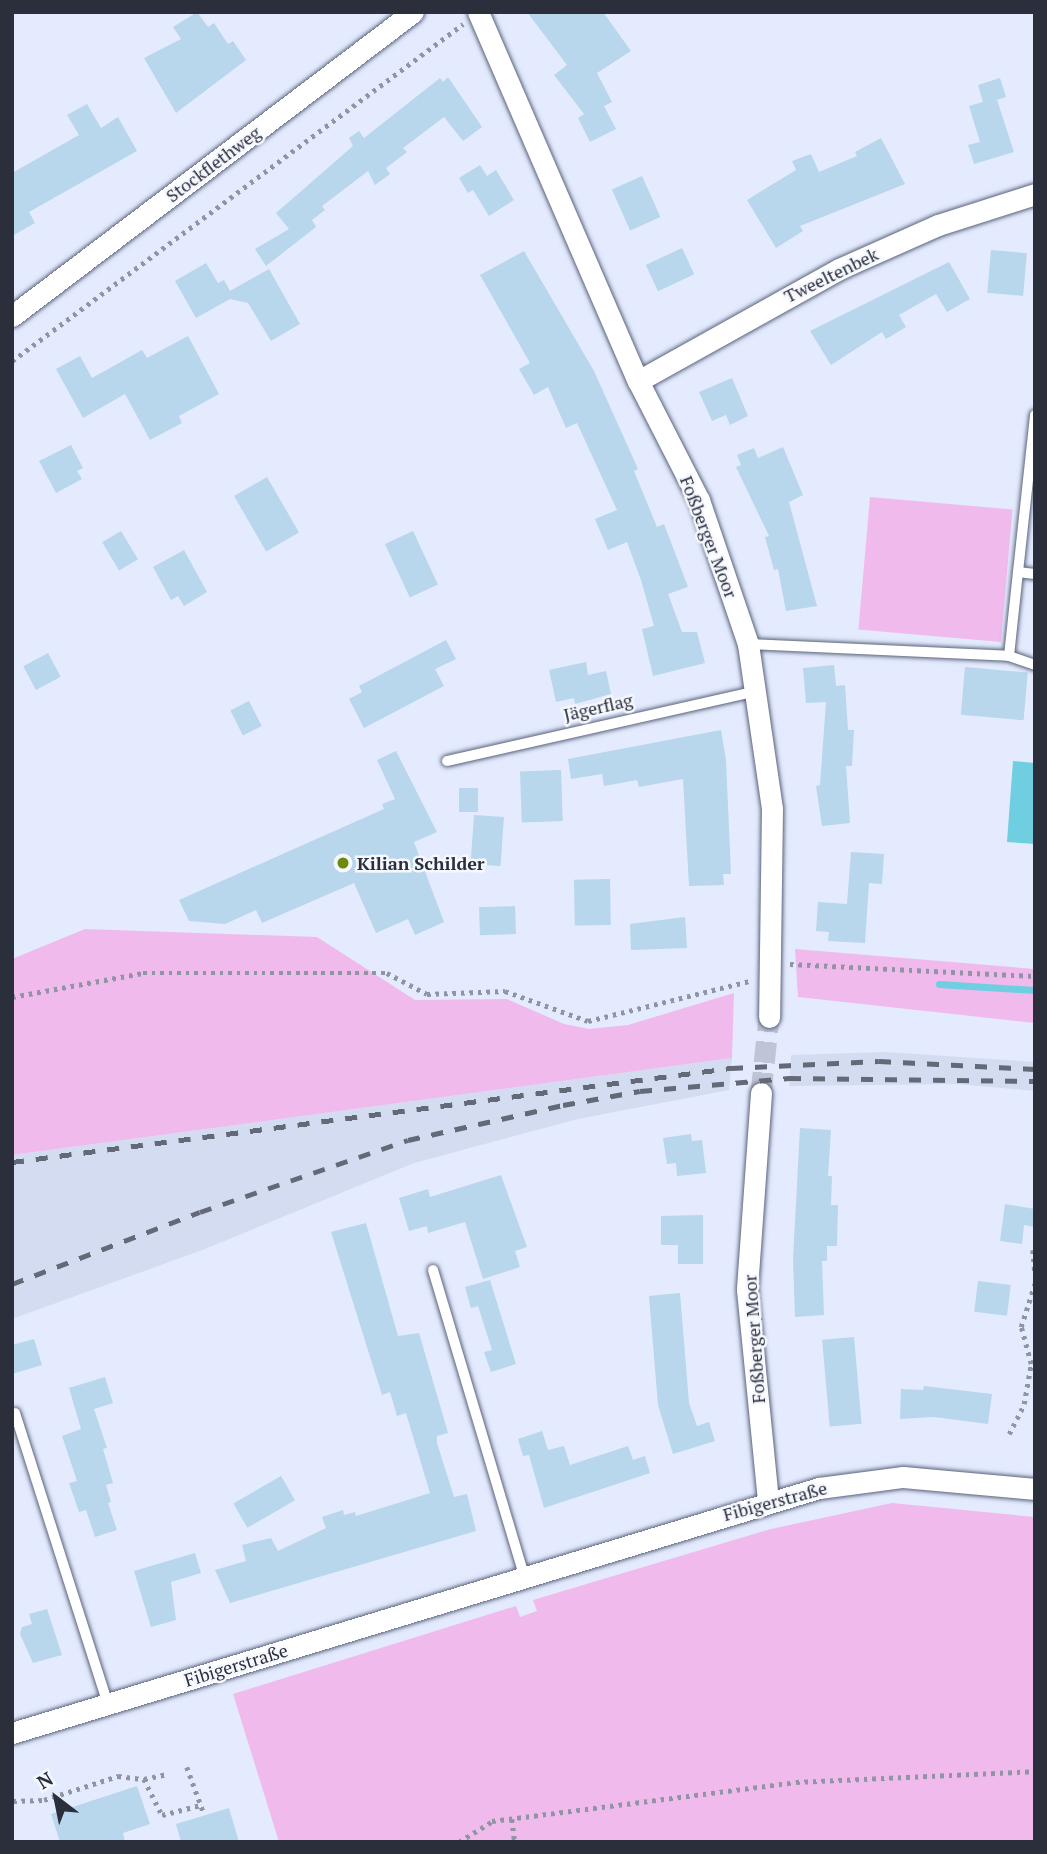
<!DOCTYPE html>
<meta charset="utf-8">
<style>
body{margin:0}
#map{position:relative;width:1047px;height:1854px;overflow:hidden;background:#e4ebfe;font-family:"PT Serif",serif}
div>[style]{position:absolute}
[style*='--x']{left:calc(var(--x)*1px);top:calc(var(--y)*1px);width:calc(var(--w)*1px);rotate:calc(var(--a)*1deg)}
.built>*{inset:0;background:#d4dcf2}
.green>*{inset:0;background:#f0baed;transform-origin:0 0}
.water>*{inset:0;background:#6fcee0}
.stream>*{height:7px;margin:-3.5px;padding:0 3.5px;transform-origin:3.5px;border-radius:3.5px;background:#6fcee0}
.building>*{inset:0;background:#b8d6ec;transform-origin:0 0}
.minor-tunnel>*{height:21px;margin-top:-10.5px;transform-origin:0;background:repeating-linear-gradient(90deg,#bfc5d7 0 21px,transparent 0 31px)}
.path>*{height:4.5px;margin-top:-2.25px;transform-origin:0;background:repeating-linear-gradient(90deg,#9095a5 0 3.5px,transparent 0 8.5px)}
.roads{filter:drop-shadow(0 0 2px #59637d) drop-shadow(0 0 2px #59637d)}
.service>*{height:10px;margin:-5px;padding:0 5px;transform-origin:5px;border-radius:5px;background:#fff}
.minor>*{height:21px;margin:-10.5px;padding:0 10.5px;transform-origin:10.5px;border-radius:10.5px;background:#fff}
.rail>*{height:5px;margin-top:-2.5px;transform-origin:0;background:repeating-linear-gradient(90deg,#646977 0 12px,transparent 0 24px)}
.dots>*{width:19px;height:19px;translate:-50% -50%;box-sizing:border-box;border:4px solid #f6f8ff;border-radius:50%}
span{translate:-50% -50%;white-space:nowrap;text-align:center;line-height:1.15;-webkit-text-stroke:5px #f6f8ff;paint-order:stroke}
.street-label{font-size:18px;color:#2b2f3b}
.poi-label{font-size:18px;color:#2b2f3b;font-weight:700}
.left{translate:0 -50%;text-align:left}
.frame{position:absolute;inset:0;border:14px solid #2b2f3b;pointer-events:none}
.north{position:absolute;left:21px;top:1763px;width:70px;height:70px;-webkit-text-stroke:5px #f6f8ff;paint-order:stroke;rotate:328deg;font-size:19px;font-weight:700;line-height:28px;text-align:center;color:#2b2f3b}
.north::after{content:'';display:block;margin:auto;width:24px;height:32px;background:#2b2f3b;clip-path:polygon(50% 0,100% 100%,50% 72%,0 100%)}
</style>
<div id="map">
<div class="built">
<div style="clip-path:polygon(886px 1052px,1035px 1062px,1035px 1091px,956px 1084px,789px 1086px,791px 1055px)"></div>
<div style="clip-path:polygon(732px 1058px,729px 1090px,578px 1119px,414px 1163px,205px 1249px,12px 1319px,12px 1155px)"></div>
</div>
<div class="green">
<div style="left:870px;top:497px;width:143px;height:133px;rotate:5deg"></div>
<div style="clip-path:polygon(85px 929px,317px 937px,415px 1000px,507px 999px,564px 1024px,589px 1029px,628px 1025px,734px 993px,732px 1058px,12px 1155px,12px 959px)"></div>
<div style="clip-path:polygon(795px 949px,1035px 969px,1035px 1023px,798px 997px)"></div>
<div style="clip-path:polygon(892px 1503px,1035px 1517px,1035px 1842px,279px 1842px,233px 1694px,516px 1606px,520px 1617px,537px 1611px,533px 1600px,771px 1529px)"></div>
</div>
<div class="water">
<div style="clip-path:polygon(1013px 761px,1035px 763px,1035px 844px,1007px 842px)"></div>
</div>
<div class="stream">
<div style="--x:939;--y:984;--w:96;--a:3.6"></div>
</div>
<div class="building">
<div style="clip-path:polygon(197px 12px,208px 27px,214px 23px,228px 44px,233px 41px,246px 60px,176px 113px,144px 58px,181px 39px,173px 27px)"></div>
<div style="clip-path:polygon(527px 12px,603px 12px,631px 51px,597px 73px,612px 102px,604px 106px,616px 129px,590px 142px,578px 118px,584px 114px,554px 75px,567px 65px)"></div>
<div style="clip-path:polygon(448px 77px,482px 127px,463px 141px,444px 117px,403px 148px,407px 152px,386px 168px,390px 174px,375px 185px,368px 171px,322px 206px,325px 210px,312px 220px,316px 227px,266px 266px,255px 249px,289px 229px,276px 213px,353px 146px,349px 138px,359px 131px,364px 138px,440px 78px,443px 82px)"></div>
<div style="clip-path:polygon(1000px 78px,1006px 97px,997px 100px,1014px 152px,974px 164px,968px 145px,980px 142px,969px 106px,983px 102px,978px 85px)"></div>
<div style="clip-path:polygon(87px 104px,101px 128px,118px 117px,137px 151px,29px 212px,35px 223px,12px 236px,12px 173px,79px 135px,67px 115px)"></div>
<div style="clip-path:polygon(881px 138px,905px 184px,800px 226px,803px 231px,776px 248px,747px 200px,796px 170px,792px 161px,811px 154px,819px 172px,857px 156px,855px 152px)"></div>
<div style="clip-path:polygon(480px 165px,487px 176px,496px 170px,514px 200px,489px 216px,473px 190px,468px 193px,459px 178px)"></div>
<div style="left:642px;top:176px;width:45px;height:33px;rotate:66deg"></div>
<div style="left:682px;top:248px;width:29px;height:40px;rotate:65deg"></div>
<div style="left:991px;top:250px;width:36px;height:43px;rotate:5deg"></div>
<div style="clip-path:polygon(524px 251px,594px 371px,638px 469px,634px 471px,657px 527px,664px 524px,688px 587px,668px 594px,682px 632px,697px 632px,705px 663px,653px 676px,642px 629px,654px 626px,641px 580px,627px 542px,608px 550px,595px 519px,617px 510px,577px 423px,566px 428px,548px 387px,534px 395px,519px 369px,530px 363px,480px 275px)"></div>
<div style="clip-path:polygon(949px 262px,970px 299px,947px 312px,936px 294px,899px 315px,906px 327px,886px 339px,882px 332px,831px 365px,810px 331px)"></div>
<div style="clip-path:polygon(206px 263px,218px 283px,224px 280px,230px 291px,269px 269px,300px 324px,271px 341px,248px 303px,230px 299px,196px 318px,175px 281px)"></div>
<div style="clip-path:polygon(188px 336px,219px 394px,179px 416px,182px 423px,150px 440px,125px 394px,83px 418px,56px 369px,80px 356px,92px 378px,142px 350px,147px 358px)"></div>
<div style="clip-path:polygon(732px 378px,748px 416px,730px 425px,726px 415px,712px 421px,699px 392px)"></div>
<div style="clip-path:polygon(71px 445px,83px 468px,77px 471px,82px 479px,56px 493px,39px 461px)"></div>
<div style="clip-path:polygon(783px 447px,803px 495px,789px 502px,817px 606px,786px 611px,778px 569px,774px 570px,765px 537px,769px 536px,736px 467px,741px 465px,737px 455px,754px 448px,758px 458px)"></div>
<div style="left:267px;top:477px;width:64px;height:38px;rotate:60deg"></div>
<div style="left:121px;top:531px;width:33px;height:22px;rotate:59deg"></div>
<div style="left:413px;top:531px;width:59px;height:31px;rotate:65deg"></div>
<div style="clip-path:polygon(184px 550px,207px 592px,184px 606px,178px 596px,171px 600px,153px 567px)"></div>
<div style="clip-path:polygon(446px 640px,456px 659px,435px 669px,444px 686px,364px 728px,349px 699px,362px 692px,359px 686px)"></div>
<div style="left:48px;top:653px;width:27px;height:28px;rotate:62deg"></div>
<div style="clip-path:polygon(586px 662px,588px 675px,606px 671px,611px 694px,575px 704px,574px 698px,556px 702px,549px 670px)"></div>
<div style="clip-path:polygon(834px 665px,836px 686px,845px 685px,848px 730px,854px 730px,852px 766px,846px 766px,850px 823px,822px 826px,816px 786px,820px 785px,826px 702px,806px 703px,803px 668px)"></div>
<div style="left:965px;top:667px;width:63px;height:48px;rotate:5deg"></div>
<div style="left:249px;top:701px;width:28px;height:21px;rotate:63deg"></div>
<div style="clip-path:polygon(721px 730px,726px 760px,731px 874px,723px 874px,724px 885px,689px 886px,683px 779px,639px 787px,637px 780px,604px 786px,602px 774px,571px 779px,568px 759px)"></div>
<div style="clip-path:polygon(396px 751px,437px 832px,414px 842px,444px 922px,415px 935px,408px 919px,376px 933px,354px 883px,262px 923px,256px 910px,225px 924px,189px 921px,179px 900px,384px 809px,382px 804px,395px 799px,377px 760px)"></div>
<div style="left:561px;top:770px;width:51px;height:41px;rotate:88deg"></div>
<div style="left:459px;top:788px;width:19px;height:24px"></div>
<div style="left:474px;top:815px;width:30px;height:49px;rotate:4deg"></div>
<div style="clip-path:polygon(851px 852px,884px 854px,882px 884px,869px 883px,865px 943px,828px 941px,829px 932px,816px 931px,818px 902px,847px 904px)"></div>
<div style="left:610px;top:879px;width:46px;height:36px;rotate:89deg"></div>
<div style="left:515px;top:906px;width:28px;height:36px;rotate:88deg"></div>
<div style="clip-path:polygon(685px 917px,687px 948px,631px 950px,630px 924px)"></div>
<div style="clip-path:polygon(800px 1128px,831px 1130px,828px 1176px,832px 1176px,831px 1205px,838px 1205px,837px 1246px,827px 1246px,827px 1261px,822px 1261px,824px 1315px,795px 1317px,793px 1259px)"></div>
<div style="clip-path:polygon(691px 1134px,692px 1141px,702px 1140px,706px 1173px,677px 1176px,676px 1163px,667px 1164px,663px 1138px)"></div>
<div style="clip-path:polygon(501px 1175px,527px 1247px,515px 1251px,520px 1267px,483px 1279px,465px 1222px,428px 1233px,427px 1226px,409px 1231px,399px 1198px,428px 1189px,430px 1197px)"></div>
<div style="clip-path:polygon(1005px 1204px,1035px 1209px,1035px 1227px,1024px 1225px,1022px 1244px,1000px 1241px)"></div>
<div style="clip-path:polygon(703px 1215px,703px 1264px,678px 1264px,678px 1245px,661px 1245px,661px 1216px)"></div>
<div style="clip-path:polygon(366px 1223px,398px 1336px,419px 1333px,448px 1433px,437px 1436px,437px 1443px,454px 1497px,467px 1494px,476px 1531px,230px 1603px,215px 1570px,246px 1561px,242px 1545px,271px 1538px,278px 1551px,326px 1528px,322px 1517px,343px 1510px,344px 1515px,355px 1512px,356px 1516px,430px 1493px,406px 1413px,397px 1416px,390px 1392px,382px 1395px,331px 1232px)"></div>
<div style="clip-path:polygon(490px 1280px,516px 1364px,491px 1372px,484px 1352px,492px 1350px,478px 1306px,471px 1308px,465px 1287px)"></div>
<div style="left:978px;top:1281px;width:33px;height:31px;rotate:7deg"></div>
<div style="clip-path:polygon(680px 1293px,689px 1403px,697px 1426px,709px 1422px,715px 1441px,673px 1454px,658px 1405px,649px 1296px)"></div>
<div style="left:854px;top:1337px;width:87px;height:32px;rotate:85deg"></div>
<div style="clip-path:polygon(34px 1339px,42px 1365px,12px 1374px,12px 1345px)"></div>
<div style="clip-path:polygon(105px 1377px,113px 1403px,94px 1409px,107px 1448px,103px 1449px,113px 1483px,106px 1485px,111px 1502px,108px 1503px,117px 1530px,95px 1537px,86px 1510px,79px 1512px,69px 1483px,77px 1481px,62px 1436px,81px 1429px,69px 1388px)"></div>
<div style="clip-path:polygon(924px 1386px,992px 1394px,988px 1424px,934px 1417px,900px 1419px,901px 1389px,923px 1390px)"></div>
<div style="clip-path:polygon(542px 1431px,548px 1450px,564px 1446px,570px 1465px,628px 1446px,633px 1460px,645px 1456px,650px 1473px,544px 1508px,529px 1455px,523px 1456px,518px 1439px)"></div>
<div style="left:281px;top:1476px;width:28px;height:55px;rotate:60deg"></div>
<div style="clip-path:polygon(195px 1553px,201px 1573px,171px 1582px,176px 1620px,151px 1627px,134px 1571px)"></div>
<div style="clip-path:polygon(47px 1609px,62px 1655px,33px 1663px,20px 1634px,22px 1627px,32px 1624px,29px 1614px)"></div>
<div style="clip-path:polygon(137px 1786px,150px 1824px,123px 1833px,125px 1842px,60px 1842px,51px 1814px)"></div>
<div style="clip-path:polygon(229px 1808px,239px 1842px,181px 1842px,176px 1824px)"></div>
</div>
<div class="minor-tunnel">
<div style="--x:761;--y:1093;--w:76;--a:-84"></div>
</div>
<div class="path">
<div style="--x:12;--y:361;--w:563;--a:-36.77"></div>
<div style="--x:790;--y:964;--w:245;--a:2.8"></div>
<div style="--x:12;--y:997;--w:133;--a:-10.4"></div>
<div style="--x:143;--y:973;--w:244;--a:0"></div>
<div style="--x:387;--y:973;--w:45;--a:27.7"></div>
<div style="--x:427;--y:994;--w:78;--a:-2.2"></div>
<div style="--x:505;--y:991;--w:88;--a:19.9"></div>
<div style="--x:588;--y:1021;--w:167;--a:-13.9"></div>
<div style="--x:1033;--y:1250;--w:24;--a:85"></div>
<div style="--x:1009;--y:1434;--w:34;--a:-63"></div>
<div style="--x:1024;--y:1404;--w:41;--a:-80.1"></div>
<div style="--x:1031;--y:1364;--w:38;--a:-105"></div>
<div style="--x:1021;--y:1327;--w:46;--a:-72.3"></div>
<div style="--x:187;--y:1767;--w:47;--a:70"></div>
<div style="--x:144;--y:1779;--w:40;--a:63.4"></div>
<div style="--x:162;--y:1815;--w:40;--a:-14.4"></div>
<div style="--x:13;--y:1801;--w:31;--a:-2"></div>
<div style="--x:44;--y:1800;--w:78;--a:-18"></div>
<div style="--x:118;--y:1776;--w:26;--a:7"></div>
<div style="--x:144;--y:1779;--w:24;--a:-12"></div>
<div style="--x:512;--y:1819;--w:23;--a:83"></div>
<div style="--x:459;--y:1842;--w:39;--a:-32"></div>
<div style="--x:492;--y:1821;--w:306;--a:-7.3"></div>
<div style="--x:796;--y:1782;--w:239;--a:-2.6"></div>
</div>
<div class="roads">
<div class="service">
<div style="--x:1018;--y:572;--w:158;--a:-83.8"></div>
<div style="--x:748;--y:644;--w:261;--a:2.6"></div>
<div style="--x:1009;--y:656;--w:84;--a:-83.9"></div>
<div style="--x:1018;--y:572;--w:17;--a:7"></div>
<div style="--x:1009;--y:656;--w:28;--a:19"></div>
<div style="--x:447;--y:761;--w:318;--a:-12.7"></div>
<div style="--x:433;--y:1270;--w:322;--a:73.4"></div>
<div style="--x:15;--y:1413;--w:305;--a:72.3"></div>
</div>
<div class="minor">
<div style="--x:478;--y:12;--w:402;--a:66.6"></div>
<div style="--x:638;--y:381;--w:134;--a:62.9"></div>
<div style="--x:699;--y:500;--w:152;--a:71.2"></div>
<div style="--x:748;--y:644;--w:167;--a:81.7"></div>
<div style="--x:772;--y:809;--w:208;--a:90.8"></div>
<div style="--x:12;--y:316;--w:503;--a:-37.17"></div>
<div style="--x:638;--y:381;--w:230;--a:-29.1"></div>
<div style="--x:839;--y:269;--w:108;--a:-24"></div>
<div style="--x:938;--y:225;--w:102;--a:-17.7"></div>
<div style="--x:761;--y:1093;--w:197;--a:94.1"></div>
<div style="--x:747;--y:1290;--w:212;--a:84.3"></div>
<div style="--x:12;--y:1733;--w:843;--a:-16.89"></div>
<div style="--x:819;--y:1488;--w:85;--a:-7.5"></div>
<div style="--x:903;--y:1477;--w:133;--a:5.2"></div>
</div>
</div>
<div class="rail">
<div style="--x:12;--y:1162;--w:725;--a:-7.45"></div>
<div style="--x:731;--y:1068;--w:148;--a:-2.7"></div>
<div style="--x:879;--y:1061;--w:156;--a:2.9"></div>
<div style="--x:12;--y:1284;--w:201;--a:-21"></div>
<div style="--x:200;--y:1212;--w:220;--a:-19.1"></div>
<div style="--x:408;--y:1140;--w:159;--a:-12.7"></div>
<div style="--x:563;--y:1105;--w:78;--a:-10.3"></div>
<div style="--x:640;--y:1091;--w:150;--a:-5"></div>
<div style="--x:789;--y:1078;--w:246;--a:0.7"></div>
</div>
<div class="dots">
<div style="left:343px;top:863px;background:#6d8a04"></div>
</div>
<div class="street-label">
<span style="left:213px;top:164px;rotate:-37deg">Stockflethweg</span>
<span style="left:831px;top:275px;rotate:-26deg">Tweeltenbek</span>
<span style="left:709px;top:537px;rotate:69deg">Foßberger Moor</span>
<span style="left:598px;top:707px;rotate:-13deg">Jägerflag</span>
<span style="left:754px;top:1339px;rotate:-94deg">Foßberger Moor</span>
<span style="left:775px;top:1501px;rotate:-15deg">Fibigerstraße</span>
<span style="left:236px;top:1665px;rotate:-17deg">Fibigerstraße</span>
</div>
<div class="poi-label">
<span class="left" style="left:357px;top:863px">Kilian Schilder</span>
</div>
<div class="frame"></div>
<div class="north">N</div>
</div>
